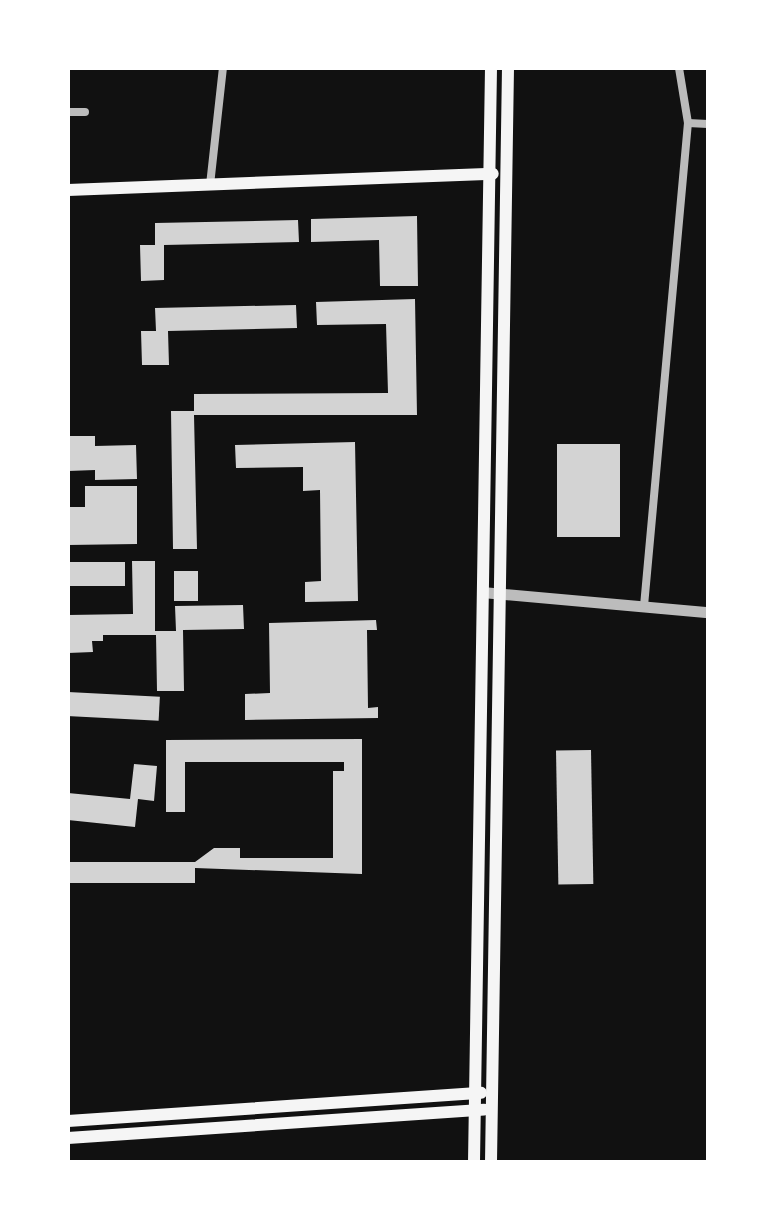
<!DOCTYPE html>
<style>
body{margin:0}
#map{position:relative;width:776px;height:1230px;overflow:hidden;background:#111;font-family:"Noto Serif",serif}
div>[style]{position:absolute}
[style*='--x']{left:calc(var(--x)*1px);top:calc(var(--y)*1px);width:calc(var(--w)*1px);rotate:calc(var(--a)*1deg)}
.building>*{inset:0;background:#d3d3d3;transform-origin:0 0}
.minor>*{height:8px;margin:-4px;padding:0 4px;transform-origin:4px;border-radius:4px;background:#bcbcbc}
.tertiary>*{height:11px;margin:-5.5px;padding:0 5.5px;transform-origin:5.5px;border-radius:5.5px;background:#bcbcbc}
.secondary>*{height:12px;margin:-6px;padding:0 6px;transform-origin:6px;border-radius:6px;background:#f5f5f5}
span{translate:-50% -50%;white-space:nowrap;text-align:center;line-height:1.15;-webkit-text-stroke:8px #fff;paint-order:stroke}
.frame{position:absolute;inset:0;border:70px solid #fff;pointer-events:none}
</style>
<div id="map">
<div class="building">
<div style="clip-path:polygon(417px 216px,418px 286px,380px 286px,379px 240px,311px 242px,311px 219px)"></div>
<div style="clip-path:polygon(298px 220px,299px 242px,164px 245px,164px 280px,141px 281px,140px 245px,155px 245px,155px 223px)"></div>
<div style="clip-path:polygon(415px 299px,417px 415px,194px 415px,197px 549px,173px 549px,171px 411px,194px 411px,194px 394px,388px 393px,386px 324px,317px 325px,316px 302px)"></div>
<div style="clip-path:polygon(296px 305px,297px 328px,168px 331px,169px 365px,142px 365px,141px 331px,156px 331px,155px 308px)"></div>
<div style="clip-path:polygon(68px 436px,95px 436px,95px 446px,136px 445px,137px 479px,95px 480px,95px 470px,68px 471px)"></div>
<div style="clip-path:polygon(355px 442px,358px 601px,305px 602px,305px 582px,321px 581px,320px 490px,303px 491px,303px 467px,236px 468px,235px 445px)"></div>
<div style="left:557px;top:444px;width:63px;height:93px"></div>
<div style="clip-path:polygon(85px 486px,137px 486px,137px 544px,68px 545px,68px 507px,85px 507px)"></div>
<div style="clip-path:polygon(132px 561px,155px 561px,155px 631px,176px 631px,175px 606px,243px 605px,244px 629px,183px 630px,184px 691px,157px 691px,156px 635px,103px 635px,103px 641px,92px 641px,93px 652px,68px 653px,68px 615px,133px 614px)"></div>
<div style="left:125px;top:562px;width:24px;height:57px;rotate:90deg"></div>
<div style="left:174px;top:571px;width:24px;height:30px"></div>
<div style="clip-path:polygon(376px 620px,377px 630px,367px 630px,368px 708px,378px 707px,378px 718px,245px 720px,245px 694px,270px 693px,269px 623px)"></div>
<div style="left:68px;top:692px;width:92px;height:24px;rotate:3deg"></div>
<div style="clip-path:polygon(362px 739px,362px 874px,195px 868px,195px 883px,68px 883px,68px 862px,195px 862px,214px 848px,240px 848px,240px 858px,333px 858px,333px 771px,344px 771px,344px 762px,185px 762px,185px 812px,166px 812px,166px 740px)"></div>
<div style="left:591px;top:750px;width:134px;height:35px;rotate:89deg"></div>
<div style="clip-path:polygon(134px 764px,157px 766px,154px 801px,138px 799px,135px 827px,68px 820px,68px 793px,130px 799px)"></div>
</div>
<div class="minor">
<div style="--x:68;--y:112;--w:17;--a:0"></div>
<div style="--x:688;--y:123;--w:20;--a:3"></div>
<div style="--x:210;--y:185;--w:118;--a:-83.7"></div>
<div style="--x:644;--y:606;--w:485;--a:-84.8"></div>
<div style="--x:688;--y:123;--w:56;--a:-99.3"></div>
</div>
<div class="tertiary">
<div style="--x:482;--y:592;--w:227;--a:5.1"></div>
</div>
<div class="secondary">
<div style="--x:68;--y:190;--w:425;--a:-2.2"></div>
<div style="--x:68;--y:1121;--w:414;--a:-3.9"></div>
<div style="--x:68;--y:1138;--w:417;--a:-3.9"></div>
<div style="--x:474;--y:1162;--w:1094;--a:-89.11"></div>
<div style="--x:491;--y:1162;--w:1094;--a:-89.11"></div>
</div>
<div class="frame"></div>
</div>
